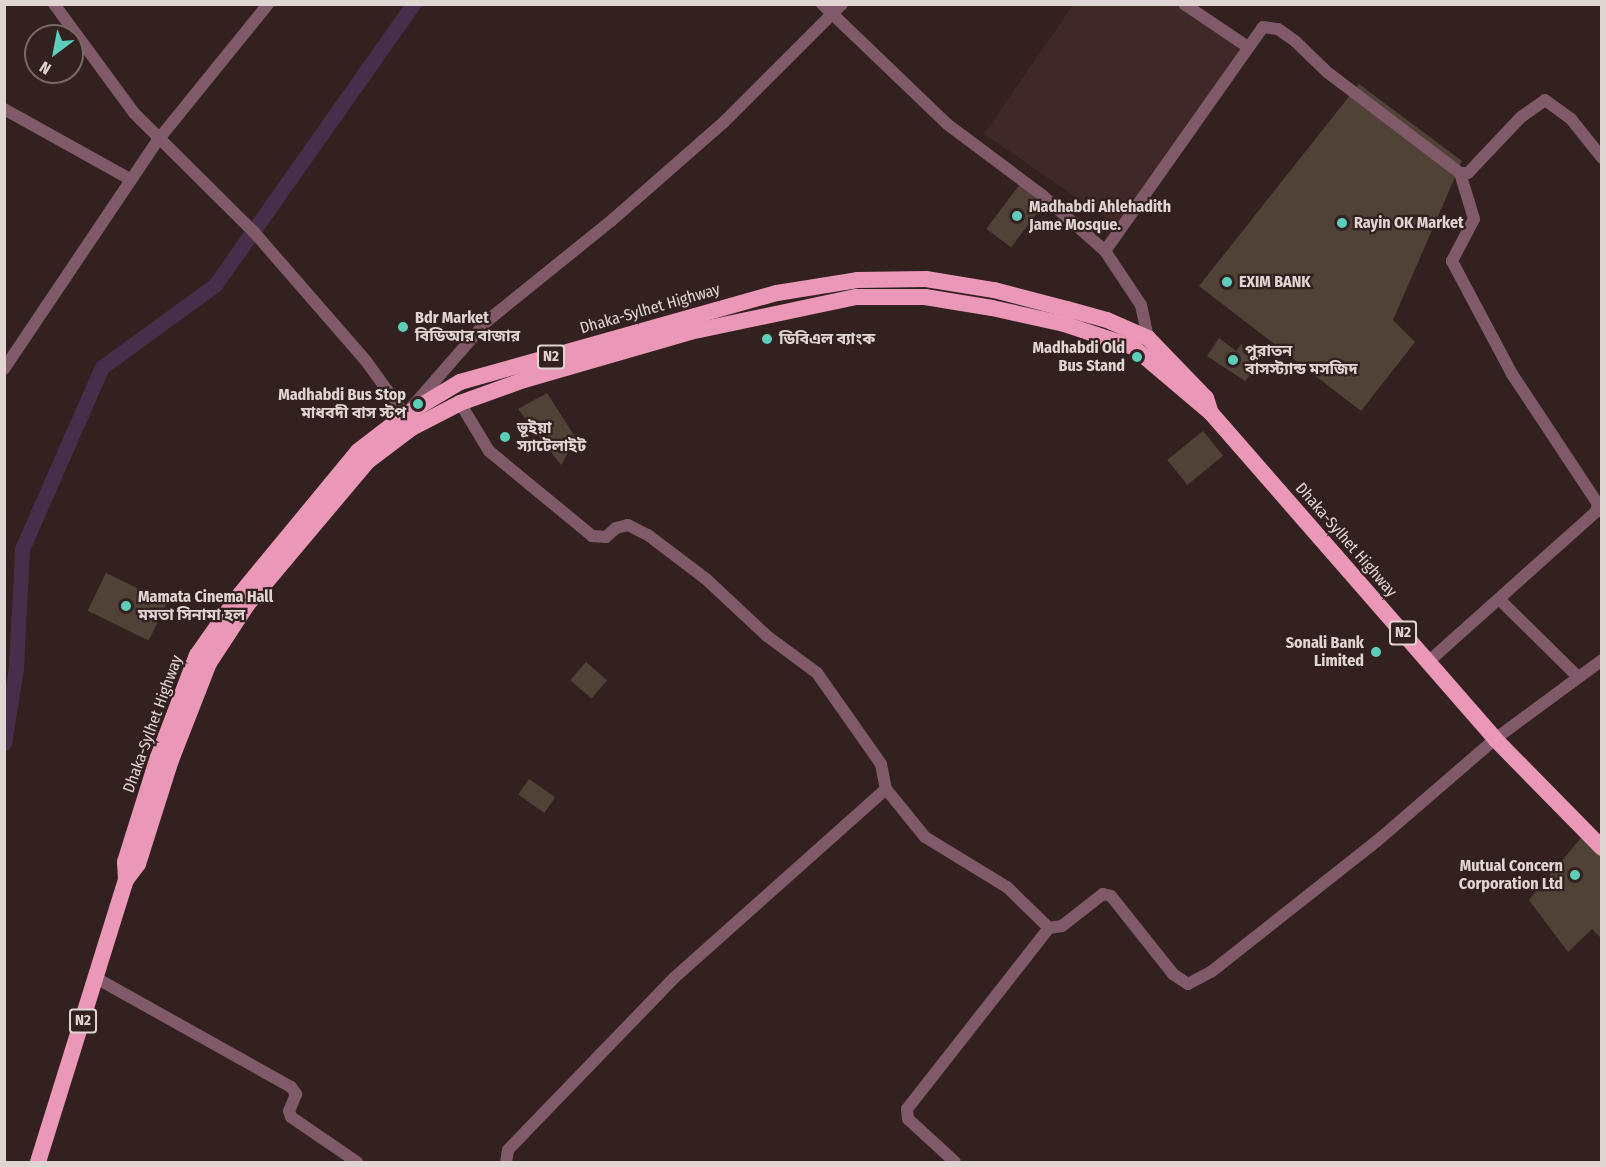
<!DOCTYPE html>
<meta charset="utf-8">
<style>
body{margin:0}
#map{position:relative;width:1606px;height:1167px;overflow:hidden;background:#32211f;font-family:"Fira Sans Condensed","Noto Sans Bengali",sans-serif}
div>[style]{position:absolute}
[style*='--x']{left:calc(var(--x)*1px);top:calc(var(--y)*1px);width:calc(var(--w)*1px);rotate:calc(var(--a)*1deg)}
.built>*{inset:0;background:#3f2926}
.canal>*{height:15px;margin:-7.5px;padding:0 7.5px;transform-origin:7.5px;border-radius:7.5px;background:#472e4a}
.building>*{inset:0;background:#514238;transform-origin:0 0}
.minor>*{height:12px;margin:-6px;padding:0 6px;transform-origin:6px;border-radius:6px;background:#805a68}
.tertiary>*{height:12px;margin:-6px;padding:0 6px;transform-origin:6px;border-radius:6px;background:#805a68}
.trunk>*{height:16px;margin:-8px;padding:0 8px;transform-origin:8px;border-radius:8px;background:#eb97b8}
.dots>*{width:16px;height:16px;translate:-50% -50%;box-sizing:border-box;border:3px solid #32211f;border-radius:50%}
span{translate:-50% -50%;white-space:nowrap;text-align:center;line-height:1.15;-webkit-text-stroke:4.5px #32211f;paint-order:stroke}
.shield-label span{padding:2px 4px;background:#32211f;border:2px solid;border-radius:4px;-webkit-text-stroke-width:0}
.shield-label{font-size:15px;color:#e1d5d3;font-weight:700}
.poi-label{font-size:16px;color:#e1d5d3;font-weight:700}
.left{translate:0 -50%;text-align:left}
.right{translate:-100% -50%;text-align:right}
.street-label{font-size:16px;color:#e1d5d3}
.frame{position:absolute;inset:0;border:6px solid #e1d5d3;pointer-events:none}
.north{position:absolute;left:24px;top:24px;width:60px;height:60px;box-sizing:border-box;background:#32211f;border:2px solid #786967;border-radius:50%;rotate:212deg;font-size:16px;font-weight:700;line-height:24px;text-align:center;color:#e1d5d3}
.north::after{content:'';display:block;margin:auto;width:21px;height:27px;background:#5ccebb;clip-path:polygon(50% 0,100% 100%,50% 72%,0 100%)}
</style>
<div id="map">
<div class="built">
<div style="clip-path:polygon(1073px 5px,1190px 5px,1244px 42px,1118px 226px,984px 134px)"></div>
</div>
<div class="canal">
<div style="--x:4;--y:743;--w:76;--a:-80.9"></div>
<div style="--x:16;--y:668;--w:119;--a:-87.1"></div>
<div style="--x:22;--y:549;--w:199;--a:-66.3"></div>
<div style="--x:102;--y:367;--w:140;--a:-36"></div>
<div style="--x:215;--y:285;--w:344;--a:-54.8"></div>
</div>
<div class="building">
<div style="clip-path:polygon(1359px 84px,1462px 161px,1393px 320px,1415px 342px,1361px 411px,1199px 286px)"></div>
<div style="left:1020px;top:184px;width:31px;height:56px;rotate:37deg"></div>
<div style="clip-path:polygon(1219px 338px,1236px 351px,1242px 344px,1243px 352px,1258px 365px,1245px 381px,1207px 356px)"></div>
<div style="clip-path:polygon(547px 393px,579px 443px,571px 448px,561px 465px,518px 409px)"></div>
<div style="left:1203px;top:431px;width:32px;height:46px;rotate:51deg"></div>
<div style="left:106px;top:573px;width:68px;height:42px;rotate:26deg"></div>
<div style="left:586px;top:662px;width:28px;height:24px;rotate:41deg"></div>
<div style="left:529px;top:779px;width:32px;height:19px;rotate:35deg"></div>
<div style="clip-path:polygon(1585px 833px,1602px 851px,1602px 939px,1592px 929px,1568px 952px,1529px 900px)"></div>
</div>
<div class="minor">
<div style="--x:822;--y:4;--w:173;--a:43.8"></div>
<div style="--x:947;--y:124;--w:119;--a:36.8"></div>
<div style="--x:1042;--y:195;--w:84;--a:41.6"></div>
<div style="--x:1105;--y:251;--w:65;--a:56.3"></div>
<div style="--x:1141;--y:305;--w:34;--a:78"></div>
<div style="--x:1184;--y:4;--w:77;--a:33.9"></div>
<div style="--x:4;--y:109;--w:144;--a:29.1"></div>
<div style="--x:1105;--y:251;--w:274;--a:-54.8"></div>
<div style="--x:1263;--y:27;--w:15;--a:8"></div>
<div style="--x:1278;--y:29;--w:21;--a:35"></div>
<div style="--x:1295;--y:41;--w:45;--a:44.1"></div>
<div style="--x:1327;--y:72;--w:167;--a:37.2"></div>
<div style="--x:1460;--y:173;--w:8;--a:0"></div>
<div style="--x:1468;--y:173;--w:77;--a:-46.6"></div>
<div style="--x:1521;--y:117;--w:29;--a:-35"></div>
<div style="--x:1545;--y:100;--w:32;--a:36"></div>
<div style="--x:1571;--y:119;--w:50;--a:51.5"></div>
<div style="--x:4;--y:369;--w:276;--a:-56.1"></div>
<div style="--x:158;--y:140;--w:175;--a:-51"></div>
<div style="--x:460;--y:403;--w:56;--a:58.9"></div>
<div style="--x:489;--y:451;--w:134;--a:39.5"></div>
<div style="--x:592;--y:536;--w:14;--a:4"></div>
<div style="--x:606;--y:537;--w:13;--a:-42"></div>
<div style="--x:616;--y:528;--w:12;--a:-14"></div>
<div style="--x:628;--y:525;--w:22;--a:27"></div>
<div style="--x:648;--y:535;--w:73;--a:37.2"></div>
<div style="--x:706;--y:579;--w:83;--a:43.1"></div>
<div style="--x:767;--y:636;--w:62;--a:36.5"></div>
<div style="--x:817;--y:673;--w:111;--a:54.9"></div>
<div style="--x:881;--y:764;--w:25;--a:79"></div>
<div style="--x:886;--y:789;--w:284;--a:138.3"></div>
<div style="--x:674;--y:978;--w:239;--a:134"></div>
<div style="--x:508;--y:1150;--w:12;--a:99"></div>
<div style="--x:1499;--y:599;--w:111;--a:44.6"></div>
<div style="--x:1428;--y:662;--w:225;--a:-41.8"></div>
<div style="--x:1596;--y:512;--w:8;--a:-76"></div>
<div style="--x:1598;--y:504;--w:156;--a:-123.5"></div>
<div style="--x:1512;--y:374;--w:128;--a:-118"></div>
<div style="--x:1452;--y:261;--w:47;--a:-62.4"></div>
<div style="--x:1474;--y:219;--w:48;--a:-106.9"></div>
<div style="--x:886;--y:789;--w:62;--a:50.9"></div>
<div style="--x:925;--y:837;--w:96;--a:31.4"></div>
<div style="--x:1007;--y:887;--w:59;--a:44.3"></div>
<div style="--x:96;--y:978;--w:223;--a:29.2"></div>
<div style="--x:291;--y:1087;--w:9;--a:54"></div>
<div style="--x:296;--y:1094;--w:18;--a:112"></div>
<div style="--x:289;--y:1111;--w:6;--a:72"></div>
<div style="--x:291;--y:1117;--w:80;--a:34.3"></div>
<div style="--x:955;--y:1162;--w:64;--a:-137.5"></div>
<div style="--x:908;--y:1119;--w:10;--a:-96"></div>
<div style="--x:907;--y:1109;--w:230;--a:-51.9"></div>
<div style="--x:1049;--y:928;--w:13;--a:-9"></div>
<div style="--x:1062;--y:926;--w:52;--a:-38"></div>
<div style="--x:1103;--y:894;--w:8;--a:14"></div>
<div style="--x:1111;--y:896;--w:100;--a:51.5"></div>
<div style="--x:1173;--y:974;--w:18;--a:34"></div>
<div style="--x:1188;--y:984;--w:26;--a:-28"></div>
<div style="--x:1211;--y:972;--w:211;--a:-38.3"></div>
<div style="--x:1377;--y:841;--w:156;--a:-40.8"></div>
<div style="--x:1495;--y:739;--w:133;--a:-36.4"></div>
</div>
<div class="tertiary">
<div style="--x:54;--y:4;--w:135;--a:53.7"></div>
<div style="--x:134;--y:113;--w:168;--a:44.8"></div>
<div style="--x:253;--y:231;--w:172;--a:49"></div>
<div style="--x:366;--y:361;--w:67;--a:54.2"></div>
<div style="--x:405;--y:415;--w:125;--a:-48.9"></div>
<div style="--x:487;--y:321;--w:159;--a:-38.9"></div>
<div style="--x:611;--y:221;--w:149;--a:-41.2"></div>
<div style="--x:723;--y:123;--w:168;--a:-45"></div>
</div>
<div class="trunk">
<div style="--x:126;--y:880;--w:18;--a:-93"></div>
<div style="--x:125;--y:862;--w:110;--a:-72.6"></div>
<div style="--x:158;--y:757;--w:109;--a:-69.1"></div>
<div style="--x:197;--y:655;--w:70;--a:-54.9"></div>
<div style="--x:237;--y:598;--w:190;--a:-50.5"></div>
<div style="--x:358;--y:451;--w:59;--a:-37.5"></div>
<div style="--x:405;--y:415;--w:64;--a:-31"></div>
<div style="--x:460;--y:382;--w:329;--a:-15.7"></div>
<div style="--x:777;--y:293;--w:81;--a:-9.2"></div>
<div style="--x:857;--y:280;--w:69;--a:-0.8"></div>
<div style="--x:926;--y:279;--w:69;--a:9.2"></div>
<div style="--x:994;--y:290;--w:75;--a:14.6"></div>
<div style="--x:1067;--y:309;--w:41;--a:15.4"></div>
<div style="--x:1107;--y:320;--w:45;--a:23.7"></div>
<div style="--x:1148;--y:338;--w:83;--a:46"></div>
<div style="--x:1206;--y:398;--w:16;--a:72"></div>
<div style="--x:38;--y:1162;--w:295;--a:-72.7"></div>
<div style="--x:126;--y:880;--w:20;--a:-53"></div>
<div style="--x:138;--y:864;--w:109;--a:-72.4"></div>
<div style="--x:171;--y:760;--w:104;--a:-68.6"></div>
<div style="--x:209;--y:663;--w:69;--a:-56.8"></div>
<div style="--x:247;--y:605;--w:188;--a:-50"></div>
<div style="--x:368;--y:461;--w:55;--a:-36.9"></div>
<div style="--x:412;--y:428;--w:54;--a:-27.5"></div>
<div style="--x:460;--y:403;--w:68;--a:-19.8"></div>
<div style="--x:524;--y:380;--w:173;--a:-16.1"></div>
<div style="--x:690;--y:332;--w:170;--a:-11.9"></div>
<div style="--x:856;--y:297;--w:69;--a:0"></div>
<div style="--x:925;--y:297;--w:68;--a:9.3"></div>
<div style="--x:992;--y:308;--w:74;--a:12.5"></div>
<div style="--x:1064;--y:324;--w:73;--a:18.4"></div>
<div style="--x:1133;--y:347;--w:102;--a:40.2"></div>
<div style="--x:1211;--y:413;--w:432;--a:48.9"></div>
<div style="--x:1495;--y:739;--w:153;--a:45.5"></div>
</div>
<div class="dots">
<div style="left:1017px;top:216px;background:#5ccebb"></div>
<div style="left:1342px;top:223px;background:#5ccebb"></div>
<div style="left:1227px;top:282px;background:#5ccebb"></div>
<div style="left:403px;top:327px;background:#5ccebb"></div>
<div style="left:767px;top:339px;background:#5ccebb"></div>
<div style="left:1137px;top:357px;background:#5ccebb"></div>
<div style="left:1233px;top:360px;background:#5ccebb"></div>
<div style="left:418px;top:404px;background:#5ccebb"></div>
<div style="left:505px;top:437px;background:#5ccebb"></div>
<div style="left:126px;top:606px;background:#5ccebb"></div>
<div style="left:1376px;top:652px;background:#5ccebb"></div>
<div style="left:1575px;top:875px;background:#5ccebb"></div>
</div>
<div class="shield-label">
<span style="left:551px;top:357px">N2</span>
<span style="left:1403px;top:633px">N2</span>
<span style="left:83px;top:1021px">N2</span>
</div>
<div class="poi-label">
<span class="left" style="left:1029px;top:216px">Madhabdi Ahlehadith<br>Jame Mosque.</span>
<span class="left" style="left:1354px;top:223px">Rayin OK Market</span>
<span class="left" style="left:1239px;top:282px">EXIM BANK</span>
<span class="left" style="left:415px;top:327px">Bdr Market<br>বিডিআর বাজার</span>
<span class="left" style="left:779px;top:339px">ডিবিএল ব্যাংক</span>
<span class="right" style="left:1125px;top:357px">Madhabdi Old<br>Bus Stand</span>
<span class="left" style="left:1245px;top:360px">পুরাতন<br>বাসস্ট্যান্ড মসজিদ</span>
<span class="right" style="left:406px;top:404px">Madhabdi Bus Stop<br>মাধবদী বাস স্টপ</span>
<span class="left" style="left:517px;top:437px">ভূইয়া<br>স্যাটেলাইট</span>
<span class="left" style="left:138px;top:606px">Mamata Cinema Hall<br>মমতা সিনামা হল</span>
<span class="right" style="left:1364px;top:652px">Sonali Bank<br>Limited</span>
<span class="right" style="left:1563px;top:875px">Mutual Concern<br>Corporation Ltd</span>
</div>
<div class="street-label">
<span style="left:650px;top:309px;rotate:-16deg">Dhaka-Sylhet Highway</span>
<span style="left:1346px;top:540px;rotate:49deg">Dhaka-Sylhet Highway</span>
<span style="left:153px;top:724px;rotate:-70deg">Dhaka-Sylhet Highway</span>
</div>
<div class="frame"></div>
<div class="north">N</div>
</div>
